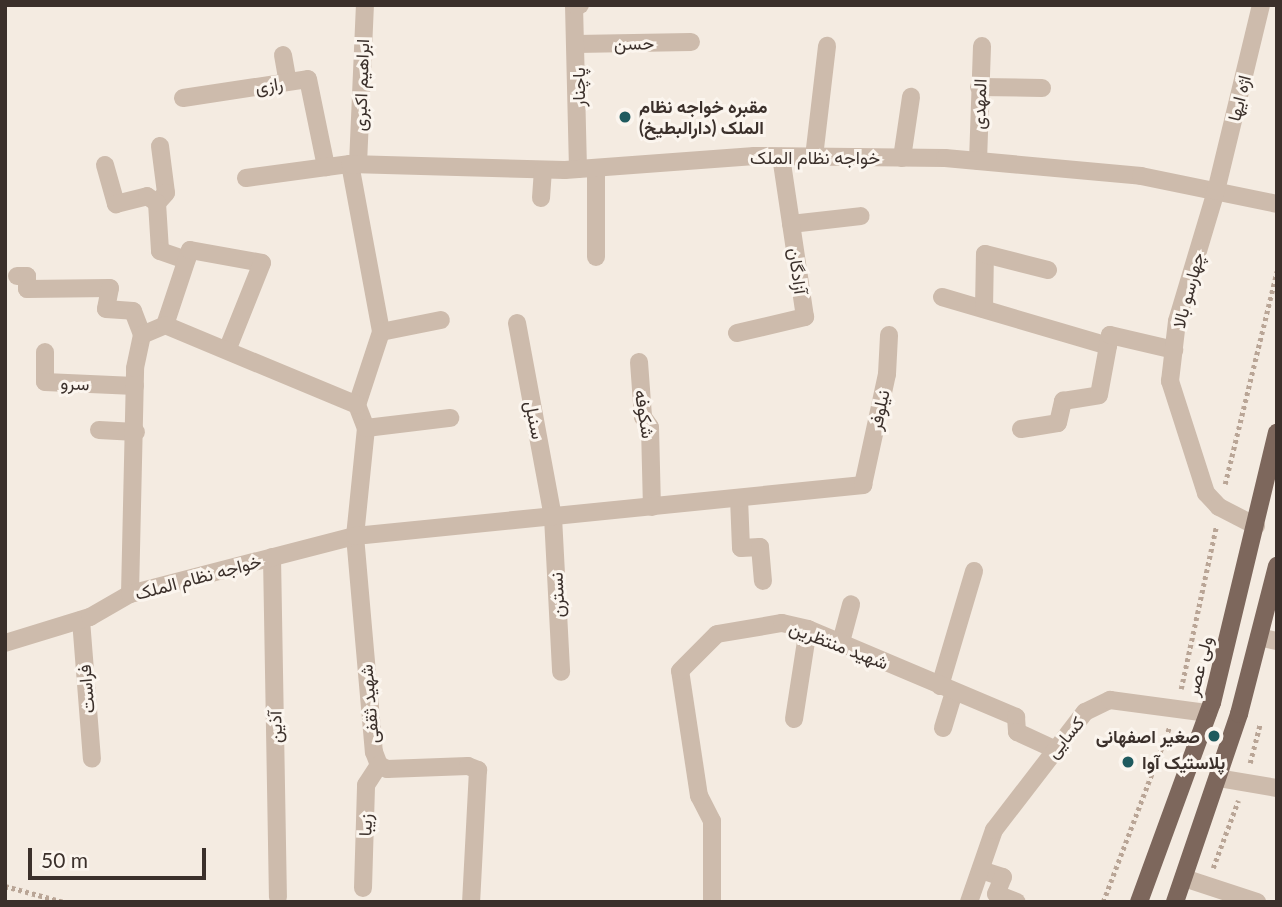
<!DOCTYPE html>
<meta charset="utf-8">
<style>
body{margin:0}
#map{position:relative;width:1282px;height:907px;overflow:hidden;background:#f4ebe1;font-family:Lato,Vazirmatn,sans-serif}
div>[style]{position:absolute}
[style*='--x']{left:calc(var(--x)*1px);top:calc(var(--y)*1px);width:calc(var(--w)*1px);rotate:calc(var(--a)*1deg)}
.path>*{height:4.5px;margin-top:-2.25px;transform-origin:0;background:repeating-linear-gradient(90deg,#b9a596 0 3.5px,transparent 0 7px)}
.minor>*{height:18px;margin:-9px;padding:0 9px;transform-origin:9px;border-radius:9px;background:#cdbbac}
.major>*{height:18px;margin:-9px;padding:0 9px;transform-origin:9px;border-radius:9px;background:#7d675c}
.dots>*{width:19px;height:19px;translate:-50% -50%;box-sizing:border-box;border:4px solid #fbf5ee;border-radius:50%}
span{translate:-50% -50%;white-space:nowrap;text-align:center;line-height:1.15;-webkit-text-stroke:6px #fbf5ee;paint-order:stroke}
.street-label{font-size:18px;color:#3b302b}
.poi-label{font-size:18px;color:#3b302b;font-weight:700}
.left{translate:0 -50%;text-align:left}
.right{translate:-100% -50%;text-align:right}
.frame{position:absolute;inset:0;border:7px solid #3b302b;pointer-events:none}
.scale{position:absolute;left:28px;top:848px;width:178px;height:32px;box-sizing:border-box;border:4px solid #3b302b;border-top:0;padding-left:9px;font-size:21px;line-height:24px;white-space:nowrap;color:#3b302b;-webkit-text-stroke:5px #fbf5ee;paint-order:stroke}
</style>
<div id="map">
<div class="path">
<div style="--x:1225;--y:484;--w:219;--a:-76.3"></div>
<div style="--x:1181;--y:689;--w:166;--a:-77.8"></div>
<div style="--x:1250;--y:763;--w:40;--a:-75.6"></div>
<div style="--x:1213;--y:868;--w:72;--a:-69.5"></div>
<div style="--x:5;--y:886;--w:61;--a:15.2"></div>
<div style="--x:1103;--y:902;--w:186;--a:-69.2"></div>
</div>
<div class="minor">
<div style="--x:576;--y:44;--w:115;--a:-1"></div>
<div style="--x:283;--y:55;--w:27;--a:80"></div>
<div style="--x:979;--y:87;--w:63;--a:0.9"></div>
<div style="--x:183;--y:98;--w:126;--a:-8.6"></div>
<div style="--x:308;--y:79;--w:90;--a:78.4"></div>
<div style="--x:160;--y:146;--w:47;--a:82.7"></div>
<div style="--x:166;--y:193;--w:13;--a:132"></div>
<div style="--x:157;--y:203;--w:48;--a:86.4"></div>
<div style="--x:160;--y:251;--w:28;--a:19"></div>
<div style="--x:814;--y:157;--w:112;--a:-83.3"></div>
<div style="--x:902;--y:158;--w:62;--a:-81.6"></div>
<div style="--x:978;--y:161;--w:115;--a:-88"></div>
<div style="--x:350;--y:164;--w:171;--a:79.5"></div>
<div style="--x:381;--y:332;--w:77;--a:108.2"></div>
<div style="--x:357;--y:405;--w:25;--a:69"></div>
<div style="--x:366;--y:428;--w:109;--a:95.8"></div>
<div style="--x:355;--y:536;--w:217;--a:85"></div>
<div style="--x:374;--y:752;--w:14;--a:69"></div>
<div style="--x:379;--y:765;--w:9;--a:27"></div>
<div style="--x:387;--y:769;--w:81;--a:-2.1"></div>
<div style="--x:468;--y:766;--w:11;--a:22"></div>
<div style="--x:478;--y:770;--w:132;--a:93"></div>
<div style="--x:358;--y:164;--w:159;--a:-87.5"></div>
<div style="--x:105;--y:165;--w:41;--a:74.2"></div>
<div style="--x:116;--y:204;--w:32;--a:-14"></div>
<div style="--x:147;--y:196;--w:12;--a:35"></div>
<div style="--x:596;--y:168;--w:89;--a:90"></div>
<div style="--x:578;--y:169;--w:164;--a:-91.4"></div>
<div style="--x:574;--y:5;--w:6;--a:0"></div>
<div style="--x:246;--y:178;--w:105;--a:-7.7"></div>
<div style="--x:350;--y:164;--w:215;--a:1.6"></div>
<div style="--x:565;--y:170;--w:190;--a:-4.2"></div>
<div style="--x:754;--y:156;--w:191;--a:0.6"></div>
<div style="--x:945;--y:158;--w:197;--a:5.2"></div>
<div style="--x:1141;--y:176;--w:139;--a:11.6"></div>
<div style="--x:541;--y:198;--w:28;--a:-86"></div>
<div style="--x:791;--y:224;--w:70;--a:-6.5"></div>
<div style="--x:17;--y:276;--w:10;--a:0"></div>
<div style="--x:27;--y:276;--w:13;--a:90"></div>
<div style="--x:27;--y:289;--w:83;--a:-0.7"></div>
<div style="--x:110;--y:288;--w:21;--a:101"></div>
<div style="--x:106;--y:309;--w:27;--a:4"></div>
<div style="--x:133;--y:311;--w:26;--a:69"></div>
<div style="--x:942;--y:297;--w:173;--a:16.4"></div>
<div style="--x:984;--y:309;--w:55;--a:-89"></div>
<div style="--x:985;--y:254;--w:65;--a:14.3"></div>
<div style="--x:517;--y:323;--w:197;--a:79.5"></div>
<div style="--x:553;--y:517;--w:155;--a:87"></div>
<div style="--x:165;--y:325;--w:79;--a:-71.6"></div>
<div style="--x:190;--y:250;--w:73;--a:10.2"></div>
<div style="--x:262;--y:263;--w:92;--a:111.8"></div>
<div style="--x:381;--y:332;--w:61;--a:-11.3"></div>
<div style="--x:737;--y:333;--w:70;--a:-13.2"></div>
<div style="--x:805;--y:317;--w:162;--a:-98.5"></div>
<div style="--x:45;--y:352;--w:30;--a:90"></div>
<div style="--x:45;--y:382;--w:90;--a:2.5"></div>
<div style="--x:639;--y:362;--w:55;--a:85.8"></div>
<div style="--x:643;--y:417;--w:12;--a:55"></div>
<div style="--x:650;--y:427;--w:80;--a:88.6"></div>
<div style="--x:366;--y:428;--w:85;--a:-6.8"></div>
<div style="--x:1021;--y:429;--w:37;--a:-9"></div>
<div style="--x:1058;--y:423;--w:23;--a:-77"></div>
<div style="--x:1063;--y:401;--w:36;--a:-9"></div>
<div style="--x:1099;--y:395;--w:61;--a:-79.6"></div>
<div style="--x:1110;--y:335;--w:66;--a:13.2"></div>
<div style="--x:99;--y:430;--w:37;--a:3"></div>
<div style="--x:739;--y:498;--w:50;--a:87.7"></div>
<div style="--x:741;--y:548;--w:19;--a:-3"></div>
<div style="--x:760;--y:547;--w:34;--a:85"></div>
<div style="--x:1256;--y:526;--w:42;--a:-152.8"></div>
<div style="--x:1219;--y:507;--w:19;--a:-133"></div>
<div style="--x:1206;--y:493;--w:118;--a:-107.8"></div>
<div style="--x:1170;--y:381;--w:60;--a:-83.3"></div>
<div style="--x:1177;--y:321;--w:136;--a:-73.3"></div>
<div style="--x:1216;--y:191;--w:191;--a:-76.4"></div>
<div style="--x:272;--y:557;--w:340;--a:89"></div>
<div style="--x:130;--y:594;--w:226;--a:-88.7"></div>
<div style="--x:135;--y:368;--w:34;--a:-78"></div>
<div style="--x:142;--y:335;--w:25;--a:-23"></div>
<div style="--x:165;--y:325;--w:208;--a:22.6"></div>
<div style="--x:81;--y:620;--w:139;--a:85.5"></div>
<div style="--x:1259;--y:637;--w:18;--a:13"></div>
<div style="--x:841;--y:642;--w:39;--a:-75"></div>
<div style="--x:5;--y:643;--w:89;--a:-17"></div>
<div style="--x:90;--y:617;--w:46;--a:-29.9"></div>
<div style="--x:130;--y:594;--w:232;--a:-14.5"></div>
<div style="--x:355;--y:536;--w:511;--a:-5.73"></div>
<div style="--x:863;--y:485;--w:114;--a:-77.8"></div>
<div style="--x:887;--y:374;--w:39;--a:-87"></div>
<div style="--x:940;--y:686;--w:120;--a:-73.5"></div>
<div style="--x:794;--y:719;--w:91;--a:-81.2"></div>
<div style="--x:943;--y:728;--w:37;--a:-73"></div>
<div style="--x:1218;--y:778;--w:60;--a:9.6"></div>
<div style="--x:981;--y:870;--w:23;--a:18"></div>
<div style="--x:1003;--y:877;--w:18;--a:112"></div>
<div style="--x:996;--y:894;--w:22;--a:21"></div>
<div style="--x:1184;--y:878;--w:77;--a:18.2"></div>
<div style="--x:363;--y:888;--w:103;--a:-88.3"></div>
<div style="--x:366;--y:785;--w:24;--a:-57"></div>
<div style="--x:712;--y:902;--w:81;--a:-90"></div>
<div style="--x:712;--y:821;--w:28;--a:-117"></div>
<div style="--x:699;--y:796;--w:126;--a:-98.6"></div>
<div style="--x:680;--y:671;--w:52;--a:-45"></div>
<div style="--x:717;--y:634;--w:66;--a:-9.6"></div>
<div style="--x:782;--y:623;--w:27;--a:13"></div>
<div style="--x:808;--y:629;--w:226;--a:22.9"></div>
<div style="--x:1016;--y:717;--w:15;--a:86"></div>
<div style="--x:1017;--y:732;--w:41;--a:24.7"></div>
<div style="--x:969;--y:902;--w:76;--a:-70.9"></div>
<div style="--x:994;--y:830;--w:149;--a:-52.4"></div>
<div style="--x:1085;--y:712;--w:28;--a:-26"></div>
<div style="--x:1110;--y:700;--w:99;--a:7.6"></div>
</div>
<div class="major">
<div style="--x:1139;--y:902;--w:212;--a:-69.9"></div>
<div style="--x:1212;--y:703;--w:278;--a:-76.5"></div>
<div style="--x:1175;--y:902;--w:199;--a:-71.2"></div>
<div style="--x:1239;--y:714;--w:153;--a:-75.6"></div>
</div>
<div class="dots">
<div style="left:625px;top:117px;background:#1f5a5e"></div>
<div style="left:1214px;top:736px;background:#1f5a5e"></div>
<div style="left:1128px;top:762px;background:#1f5a5e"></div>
</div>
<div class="street-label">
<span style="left:634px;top:43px;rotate:-1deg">حسن</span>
<span style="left:269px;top:85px;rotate:-9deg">رازی</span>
<span style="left:361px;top:85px;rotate:-88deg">ابراهیم اکبری</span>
<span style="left:578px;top:87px;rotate:-90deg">پاچنار</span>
<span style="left:1239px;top:98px;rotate:-76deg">اژه ایها</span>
<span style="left:979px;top:104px;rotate:-88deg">المهدی</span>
<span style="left:815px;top:157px">خواجه نظام الملک</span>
<span style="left:798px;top:271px;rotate:82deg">آزادگان</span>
<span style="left:1188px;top:290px;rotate:-75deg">چهارسو بالا</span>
<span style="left:75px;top:383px;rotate:3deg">سرو</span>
<span style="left:879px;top:410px;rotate:-78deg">نیلوفر</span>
<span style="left:645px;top:414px;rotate:81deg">شکوفه</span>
<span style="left:535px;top:420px;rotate:79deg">سنبل</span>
<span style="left:198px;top:577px;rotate:-15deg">خواجه نظام الملک</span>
<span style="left:557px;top:595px;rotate:-93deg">نسترن</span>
<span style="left:839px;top:645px;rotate:21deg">شهید منتظرین</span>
<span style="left:1199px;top:666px;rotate:-76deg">ولی عصر</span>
<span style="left:86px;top:689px;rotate:-95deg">فراست</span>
<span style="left:369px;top:704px;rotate:-95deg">شهید ثقفی</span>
<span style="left:275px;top:727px;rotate:-91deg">آذین</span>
<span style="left:1065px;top:737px;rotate:-50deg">کسایی</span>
<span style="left:365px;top:825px;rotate:-88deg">زیبا</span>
</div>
<div class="poi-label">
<span class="left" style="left:639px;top:117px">مقبره خواجه نظام<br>الملک (دارالبطیخ)</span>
<span class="right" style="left:1200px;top:736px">صغیر اصفهانی</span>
<span class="left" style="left:1142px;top:762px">پلاستیک آوا</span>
</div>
<div class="frame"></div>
<div class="scale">50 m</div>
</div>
